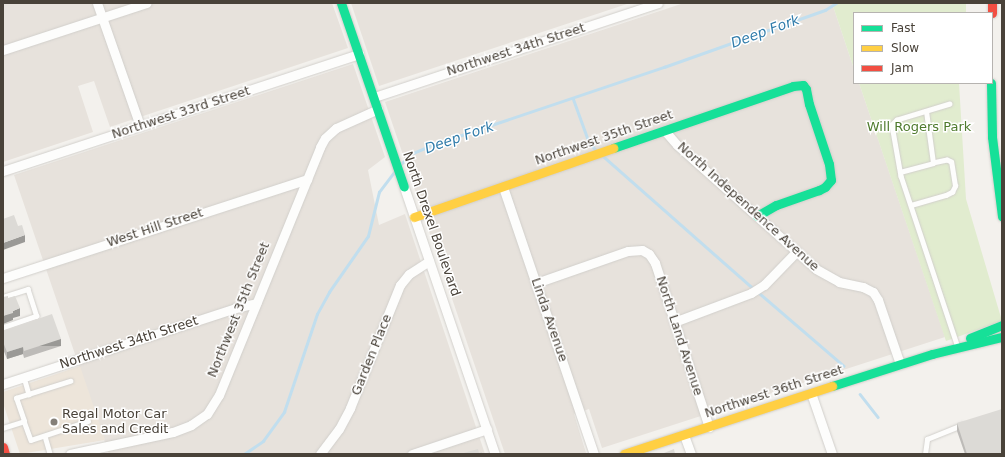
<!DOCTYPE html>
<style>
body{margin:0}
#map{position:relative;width:1005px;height:457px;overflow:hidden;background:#f3f1ed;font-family:"DejaVu Sans",sans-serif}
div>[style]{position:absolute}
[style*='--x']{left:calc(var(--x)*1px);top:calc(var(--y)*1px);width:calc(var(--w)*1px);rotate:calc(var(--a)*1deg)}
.residential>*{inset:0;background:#e7e2dc}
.commercial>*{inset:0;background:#ede5da}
.green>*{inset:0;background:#e1eccf}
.stream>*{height:2.5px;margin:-1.25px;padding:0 1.25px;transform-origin:1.25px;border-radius:1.25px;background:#c1deee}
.roads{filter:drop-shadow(0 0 1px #d1cfcb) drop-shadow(0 0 1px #d1cfcb)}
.lane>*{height:4.5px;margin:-2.25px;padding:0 2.25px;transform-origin:2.25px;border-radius:2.25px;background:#fdfdfc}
.street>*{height:9px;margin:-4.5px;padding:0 4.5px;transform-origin:4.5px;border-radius:4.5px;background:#fdfdfc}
.fast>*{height:9px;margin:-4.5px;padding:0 4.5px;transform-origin:4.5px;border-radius:4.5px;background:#16e098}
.slow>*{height:9px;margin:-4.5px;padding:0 4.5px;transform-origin:4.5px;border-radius:4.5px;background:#ffcf43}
.jam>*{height:9px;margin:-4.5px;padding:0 4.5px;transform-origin:4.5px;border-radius:4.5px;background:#f24e42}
.wall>*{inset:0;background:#bdbbb8}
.shaded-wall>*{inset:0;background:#9a9996;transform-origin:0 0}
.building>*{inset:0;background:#dcdad6}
.dots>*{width:11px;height:11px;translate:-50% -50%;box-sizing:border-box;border:2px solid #fff;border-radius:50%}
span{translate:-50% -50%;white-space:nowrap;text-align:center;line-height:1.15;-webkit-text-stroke:3px #fff;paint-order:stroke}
.street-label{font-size:13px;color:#494239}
.park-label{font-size:13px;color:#4e7a2d}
.poi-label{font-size:13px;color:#494239}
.left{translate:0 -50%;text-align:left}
.water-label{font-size:14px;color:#327dab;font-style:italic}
.frame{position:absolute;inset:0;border:4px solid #494239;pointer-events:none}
.legend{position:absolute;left:853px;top:12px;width:140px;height:72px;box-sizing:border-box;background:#fff;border:1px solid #b6b3b0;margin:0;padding:5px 7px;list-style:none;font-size:12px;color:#494239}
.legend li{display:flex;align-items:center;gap:8px;height:20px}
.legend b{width:20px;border:1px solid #b6b3b0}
</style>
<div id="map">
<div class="residential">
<div style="clip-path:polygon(3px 3px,332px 3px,348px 48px,110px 127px,94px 81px,78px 86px,93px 132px,3px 162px)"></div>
<div style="clip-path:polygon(351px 3px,630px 3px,379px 86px)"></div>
<div style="clip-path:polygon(684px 3px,832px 3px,854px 69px,854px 83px,859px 83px,945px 337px,602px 448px,589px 409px,574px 414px,586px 453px,505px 454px,385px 102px)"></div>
<div style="clip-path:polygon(353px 64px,385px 157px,368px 170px,379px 225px,405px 214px,485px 454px,109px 454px,14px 175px)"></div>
</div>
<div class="commercial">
<div style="clip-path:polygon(80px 366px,105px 440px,20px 454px,3px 403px,3px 392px)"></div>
</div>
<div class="green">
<div style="clip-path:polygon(832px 3px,966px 3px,966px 13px,854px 13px,854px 69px)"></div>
<div style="clip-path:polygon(859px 83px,959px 83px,966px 199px,1002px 321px,946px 341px)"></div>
</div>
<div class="stream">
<div style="--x:573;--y:98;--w:47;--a:70"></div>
<div style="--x:589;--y:142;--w:11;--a:49"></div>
<div style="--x:603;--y:156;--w:201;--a:41.4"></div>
<div style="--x:400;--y:165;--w:16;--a:-45"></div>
<div style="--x:411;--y:154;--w:26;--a:-23"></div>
<div style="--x:435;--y:144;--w:242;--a:-18.6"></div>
<div style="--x:664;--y:67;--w:171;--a:-19.5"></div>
<div style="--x:825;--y:10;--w:13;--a:-32"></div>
<div style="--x:758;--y:292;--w:113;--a:40.7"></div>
<div style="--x:860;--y:394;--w:29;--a:52"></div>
<div style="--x:244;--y:454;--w:23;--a:-34"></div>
<div style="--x:263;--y:441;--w:36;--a:-54"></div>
<div style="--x:284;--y:412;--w:103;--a:-71.4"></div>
<div style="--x:317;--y:314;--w:25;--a:-61"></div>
<div style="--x:329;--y:292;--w:68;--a:-55.1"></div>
<div style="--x:368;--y:236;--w:45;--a:-76"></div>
<div style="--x:379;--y:192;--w:25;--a:-53"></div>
</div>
<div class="roads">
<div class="lane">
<div style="--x:950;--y:104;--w:55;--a:163.2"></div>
<div style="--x:897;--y:120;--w:7;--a:135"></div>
<div style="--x:892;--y:125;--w:52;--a:80"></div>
<div style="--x:901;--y:176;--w:177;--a:71.6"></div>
<div style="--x:900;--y:172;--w:34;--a:-15"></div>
<div style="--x:911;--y:205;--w:36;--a:-16"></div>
<div style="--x:946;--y:195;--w:7;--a:-27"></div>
<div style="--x:952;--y:192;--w:7;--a:-63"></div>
<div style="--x:955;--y:186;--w:24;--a:-99"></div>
<div style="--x:951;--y:162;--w:4;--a:-153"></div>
<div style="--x:947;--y:160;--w:14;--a:168"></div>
<div style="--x:933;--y:163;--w:52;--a:-97.7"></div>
<div style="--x:3;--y:297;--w:26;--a:-18"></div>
<div style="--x:28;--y:289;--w:28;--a:72"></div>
<div style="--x:37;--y:316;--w:36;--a:161"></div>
<div style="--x:24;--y:377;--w:18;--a:74"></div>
<div style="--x:24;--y:421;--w:20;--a:70"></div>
<div style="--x:31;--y:440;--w:60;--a:-18.4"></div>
<div style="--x:3;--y:428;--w:22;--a:-18"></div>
<div style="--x:24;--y:421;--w:24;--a:-109"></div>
<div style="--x:16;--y:398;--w:57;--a:-17.5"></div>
<div style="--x:45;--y:436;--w:19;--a:74"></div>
<div style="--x:925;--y:454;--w:15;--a:-82"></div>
<div style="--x:927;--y:439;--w:38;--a:-22"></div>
</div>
<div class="street">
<div style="--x:97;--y:3;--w:130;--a:70.7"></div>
<div style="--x:3;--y:50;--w:151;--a:-18.1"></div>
<div style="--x:374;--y:97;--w:299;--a:-18.3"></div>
<div style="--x:665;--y:131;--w:18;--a:49"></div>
<div style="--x:677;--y:145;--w:186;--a:41.7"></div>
<div style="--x:816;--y:269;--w:26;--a:29"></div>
<div style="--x:839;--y:282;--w:25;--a:12"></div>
<div style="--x:863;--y:287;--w:11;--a:27"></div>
<div style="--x:873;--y:292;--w:9;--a:58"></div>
<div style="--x:878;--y:300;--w:68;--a:71"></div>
<div style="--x:3;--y:171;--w:375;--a:-18.2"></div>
<div style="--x:404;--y:187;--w:282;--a:71.2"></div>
<div style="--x:503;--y:187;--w:282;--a:71.2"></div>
<div style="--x:3;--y:278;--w:320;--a:-18"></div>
<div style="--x:536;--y:283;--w:97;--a:-19.2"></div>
<div style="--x:628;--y:251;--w:14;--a:-4"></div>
<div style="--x:642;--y:250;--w:8;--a:30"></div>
<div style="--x:649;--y:254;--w:11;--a:56"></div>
<div style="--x:655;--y:263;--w:173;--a:71.8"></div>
<div style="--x:674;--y:322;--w:82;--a:-20.6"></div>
<div style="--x:751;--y:293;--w:15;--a:-32"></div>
<div style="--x:764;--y:285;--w:47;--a:-45.9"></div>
<div style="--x:3;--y:384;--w:244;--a:-18.1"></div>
<div style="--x:235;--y:308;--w:22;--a:-13"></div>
<div style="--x:811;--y:393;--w:65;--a:71"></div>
<div style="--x:684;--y:435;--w:20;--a:70"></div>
<div style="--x:70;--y:454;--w:105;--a:-12.1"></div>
<div style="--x:173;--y:432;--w:19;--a:-21"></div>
<div style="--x:191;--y:425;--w:19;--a:-35"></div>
<div style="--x:207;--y:414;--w:22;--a:-58"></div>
<div style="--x:219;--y:395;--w:268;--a:-67.8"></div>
<div style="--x:320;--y:147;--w:10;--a:-61"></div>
<div style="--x:325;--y:138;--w:15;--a:-42"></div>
<div style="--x:336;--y:128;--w:46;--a:-24.3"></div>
<div style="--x:320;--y:454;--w:31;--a:-53"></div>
<div style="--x:339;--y:429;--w:24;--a:-62"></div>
<div style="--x:350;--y:408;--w:133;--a:-67.9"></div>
<div style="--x:400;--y:285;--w:14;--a:-51"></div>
<div style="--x:409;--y:274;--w:24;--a:-33"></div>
<div style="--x:412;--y:454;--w:79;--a:-18.4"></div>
</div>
<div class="fast">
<div style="--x:341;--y:3;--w:194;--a:71.1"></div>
<div style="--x:991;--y:83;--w:54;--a:88.9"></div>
<div style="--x:992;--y:137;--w:80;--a:82.8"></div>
<div style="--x:613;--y:148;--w:190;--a:-19"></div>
<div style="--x:793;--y:86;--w:10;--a:-6"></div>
<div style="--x:803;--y:85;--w:5;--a:53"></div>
<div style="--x:806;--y:89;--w:15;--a:79"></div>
<div style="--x:809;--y:104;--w:63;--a:71.6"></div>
<div style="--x:829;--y:164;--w:16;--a:83"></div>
<div style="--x:831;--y:180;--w:9;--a:131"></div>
<div style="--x:825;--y:187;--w:7;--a:153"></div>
<div style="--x:819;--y:190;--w:46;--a:160.8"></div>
<div style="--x:776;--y:205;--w:22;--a:150"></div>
<div style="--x:970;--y:338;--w:35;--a:-22"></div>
<div style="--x:832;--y:386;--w:105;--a:-17.7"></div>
<div style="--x:932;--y:354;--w:72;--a:-13.7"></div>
</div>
<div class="slow">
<div style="--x:414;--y:217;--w:211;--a:-19.1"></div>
<div style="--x:624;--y:454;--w:219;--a:-18.1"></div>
</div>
<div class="jam">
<div style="--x:992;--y:3;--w:10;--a:90"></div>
<div style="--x:3;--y:447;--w:7;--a:74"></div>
</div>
</div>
<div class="wall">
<div style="clip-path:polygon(3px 331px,61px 346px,24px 358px,23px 354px,7px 359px,3px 349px)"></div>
<div style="clip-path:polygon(957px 423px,1002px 454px,965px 454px,957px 431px)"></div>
</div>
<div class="shaded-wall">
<div style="clip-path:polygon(25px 235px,25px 242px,3px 250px,3px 243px)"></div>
<div style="left:3px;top:252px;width:1px;height:7px"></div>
<div style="clip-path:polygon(20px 308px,20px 316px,13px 318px,13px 320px,3px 324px,3px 316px,13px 311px)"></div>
<div style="left:61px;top:339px;width:7px;height:39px;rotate:90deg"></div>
<div style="clip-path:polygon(23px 347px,23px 354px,7px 359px,7px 352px)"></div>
</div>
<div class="building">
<div style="clip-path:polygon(14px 215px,18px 226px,22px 225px,25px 235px,3px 243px,3px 219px)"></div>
<div style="clip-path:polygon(8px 296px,8px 298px,15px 296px,20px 308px,13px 311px,13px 313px,3px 316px,3px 297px)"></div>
<div style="clip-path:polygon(52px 314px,61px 339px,24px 351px,23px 347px,7px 352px,3px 342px,3px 331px)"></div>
<div style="clip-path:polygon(1002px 409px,1002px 452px,996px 454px,967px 454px,957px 423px)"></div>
<div style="clip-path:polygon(478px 449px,479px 453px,482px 452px,482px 454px,460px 454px)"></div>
<div style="clip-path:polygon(674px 449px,675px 454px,664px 454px,664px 453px)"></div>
</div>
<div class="dots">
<div style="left:54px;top:422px;background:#847f78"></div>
</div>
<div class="street-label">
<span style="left:516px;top:50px;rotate:-18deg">Northwest 34th Street</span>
<span style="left:181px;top:113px;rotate:-18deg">Northwest 33rd Street</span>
<span style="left:604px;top:138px;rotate:-19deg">Northwest 35th Street</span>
<span style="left:748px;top:207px;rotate:42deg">North Independence Avenue</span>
<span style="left:431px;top:224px;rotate:71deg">North Drexel Boulevard</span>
<span style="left:155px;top:228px;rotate:-18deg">West Hill Street</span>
<span style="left:239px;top:310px;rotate:-68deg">Northwest 35th Street</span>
<span style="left:549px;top:320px;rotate:71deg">Linda Avenue</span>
<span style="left:679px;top:336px;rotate:72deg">North Land Avenue</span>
<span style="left:129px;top:343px;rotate:-18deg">Northwest 34th Street</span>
<span style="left:372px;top:355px;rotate:-68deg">Garden Place</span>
<span style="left:774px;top:392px;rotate:-18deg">Northwest 36th Street</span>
</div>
<div class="park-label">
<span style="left:919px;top:127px">Will Rogers Park</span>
</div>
<div class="poi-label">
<span class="left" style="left:62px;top:422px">Regal Motor Car<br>Sales and Credit</span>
</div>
<div class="water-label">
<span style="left:765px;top:31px;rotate:-20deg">Deep Fork</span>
<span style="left:459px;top:137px;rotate:-19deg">Deep Fork</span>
</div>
<div class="frame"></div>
<ul class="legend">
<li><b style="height:5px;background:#16e098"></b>Fast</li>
<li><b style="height:5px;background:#ffcf43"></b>Slow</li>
<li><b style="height:5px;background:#f24e42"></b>Jam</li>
</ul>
</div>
